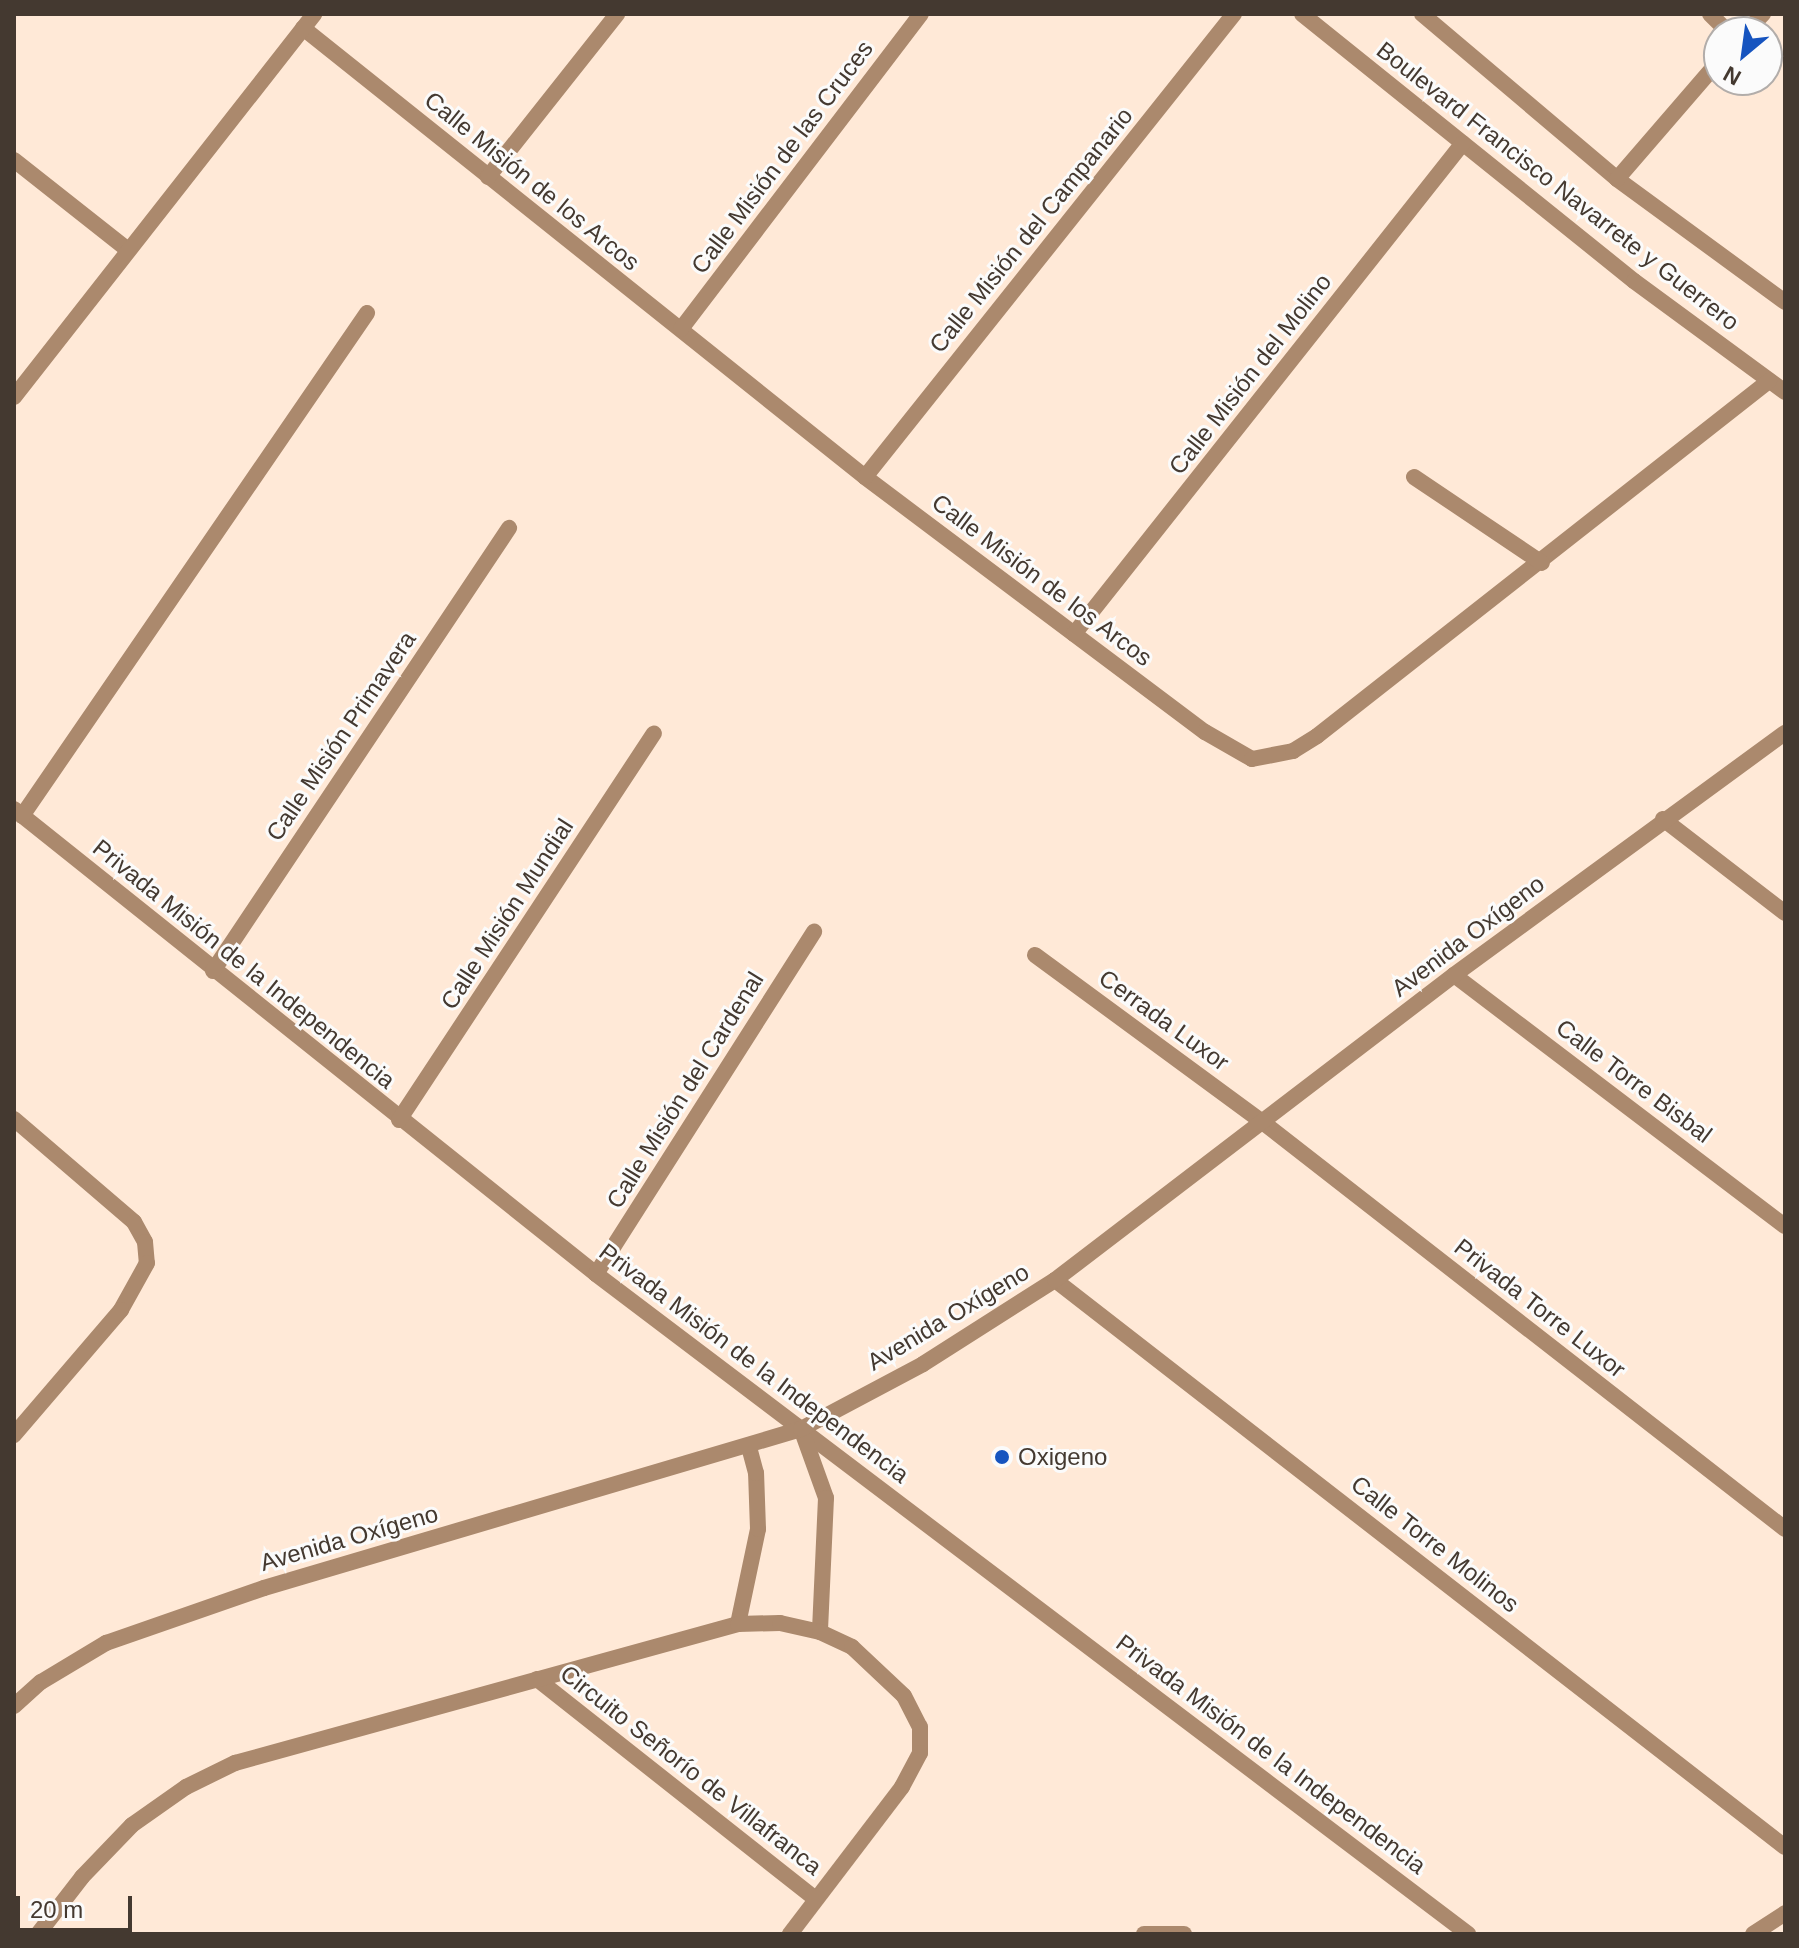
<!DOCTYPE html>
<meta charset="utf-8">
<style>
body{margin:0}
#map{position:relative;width:1799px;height:1948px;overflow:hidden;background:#ffe9d7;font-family:Arial,sans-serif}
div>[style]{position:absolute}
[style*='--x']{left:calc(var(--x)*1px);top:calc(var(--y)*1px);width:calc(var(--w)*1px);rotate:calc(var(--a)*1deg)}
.minor>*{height:16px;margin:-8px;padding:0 8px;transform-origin:8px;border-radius:8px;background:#ab896d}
.dots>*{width:22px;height:22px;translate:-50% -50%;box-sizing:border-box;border:4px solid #fbfbfb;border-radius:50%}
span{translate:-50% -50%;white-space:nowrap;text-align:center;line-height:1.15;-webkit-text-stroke:6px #fbfbfb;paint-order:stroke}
.street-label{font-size:24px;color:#443930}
.poi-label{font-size:24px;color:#443930}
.left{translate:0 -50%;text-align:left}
.frame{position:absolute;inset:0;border:16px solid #443930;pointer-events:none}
.north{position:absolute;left:1703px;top:16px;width:80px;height:80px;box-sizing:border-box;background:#fbfbfb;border:2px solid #b2adaa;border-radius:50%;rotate:209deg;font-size:22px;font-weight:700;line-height:32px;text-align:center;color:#443930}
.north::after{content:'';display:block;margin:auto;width:28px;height:36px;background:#1654bf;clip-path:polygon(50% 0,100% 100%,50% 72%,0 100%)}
.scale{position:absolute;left:16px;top:1896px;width:116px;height:36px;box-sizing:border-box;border:4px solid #443930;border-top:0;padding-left:10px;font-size:24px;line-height:28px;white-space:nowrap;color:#443930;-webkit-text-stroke:6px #fbfbfb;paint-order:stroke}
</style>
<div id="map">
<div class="minor">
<div style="--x:1302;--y:14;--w:426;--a:38.8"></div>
<div style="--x:1634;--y:281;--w:187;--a:36.3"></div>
<div style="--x:1422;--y:14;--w:255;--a:40.2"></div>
<div style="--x:1617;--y:179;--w:208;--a:36.2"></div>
<div style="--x:1710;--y:14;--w:25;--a:45"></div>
<div style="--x:303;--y:28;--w:719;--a:38.62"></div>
<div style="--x:865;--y:477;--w:425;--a:36.9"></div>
<div style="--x:1205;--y:732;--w:54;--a:29.9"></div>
<div style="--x:1252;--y:759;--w:42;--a:-11"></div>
<div style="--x:1293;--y:751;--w:28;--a:-32"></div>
<div style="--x:1317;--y:736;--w:575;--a:-38.15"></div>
<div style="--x:1746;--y:32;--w:25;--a:-47"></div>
<div style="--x:14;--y:160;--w:145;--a:38.3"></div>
<div style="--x:488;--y:177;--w:208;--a:-51.6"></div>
<div style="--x:1617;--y:179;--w:156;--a:-49.2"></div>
<div style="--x:681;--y:329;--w:396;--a:-52.7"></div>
<div style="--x:14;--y:397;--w:487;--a:-51.9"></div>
<div style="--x:865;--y:477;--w:592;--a:-51.45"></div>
<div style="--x:1414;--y:477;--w:154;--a:33.9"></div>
<div style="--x:1074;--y:634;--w:626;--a:-51.61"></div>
<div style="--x:14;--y:809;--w:745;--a:38.62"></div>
<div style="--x:596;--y:1274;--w:1094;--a:37.12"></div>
<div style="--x:22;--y:816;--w:610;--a:-55.55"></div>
<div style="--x:1663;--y:819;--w:154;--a:37.6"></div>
<div style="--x:1035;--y:955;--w:285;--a:36.3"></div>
<div style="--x:1265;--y:1124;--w:659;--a:37.91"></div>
<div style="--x:213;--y:971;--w:533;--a:-56.25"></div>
<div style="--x:1454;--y:975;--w:415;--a:37.2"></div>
<div style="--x:14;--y:1119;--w:158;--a:40.6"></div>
<div style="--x:134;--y:1222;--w:23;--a:61"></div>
<div style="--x:145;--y:1242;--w:21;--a:85"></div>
<div style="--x:147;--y:1263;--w:54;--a:119"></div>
<div style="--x:121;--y:1310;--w:165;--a:130.6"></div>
<div style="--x:399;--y:1120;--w:463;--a:-56.6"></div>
<div style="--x:596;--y:1274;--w:406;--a:-57.5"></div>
<div style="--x:1055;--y:1280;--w:924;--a:37.84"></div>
<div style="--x:803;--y:1434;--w:68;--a:70.2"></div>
<div style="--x:826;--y:1498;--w:134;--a:92.6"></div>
<div style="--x:738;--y:1624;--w:97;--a:-78.1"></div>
<div style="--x:758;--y:1529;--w:56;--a:-92"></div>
<div style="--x:756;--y:1473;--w:28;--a:-105"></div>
<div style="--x:537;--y:1679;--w:355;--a:38.3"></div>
<div style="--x:14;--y:1706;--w:36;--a:-42"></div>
<div style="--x:41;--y:1682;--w:76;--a:-31"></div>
<div style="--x:106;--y:1643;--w:167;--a:-19.2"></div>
<div style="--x:264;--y:1588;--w:560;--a:-16.49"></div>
<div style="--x:801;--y:1429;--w:138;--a:-28"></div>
<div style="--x:923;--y:1364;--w:156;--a:-32.5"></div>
<div style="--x:1055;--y:1280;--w:502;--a:-37.39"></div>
<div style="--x:1454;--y:975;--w:410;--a:-36.2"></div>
<div style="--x:38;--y:1934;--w:72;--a:-52.3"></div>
<div style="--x:82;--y:1877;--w:72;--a:-46.1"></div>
<div style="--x:132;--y:1825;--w:66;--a:-35.1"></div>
<div style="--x:186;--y:1787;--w:55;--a:-26.1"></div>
<div style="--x:235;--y:1763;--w:522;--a:-15.45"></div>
<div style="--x:738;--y:1624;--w:42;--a:-1.4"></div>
<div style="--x:780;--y:1623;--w:41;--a:12.7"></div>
<div style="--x:820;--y:1632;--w:35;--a:25"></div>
<div style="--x:852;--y:1647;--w:71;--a:43.3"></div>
<div style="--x:904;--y:1696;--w:35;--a:63"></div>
<div style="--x:920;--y:1727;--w:26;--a:90"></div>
<div style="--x:920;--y:1753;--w:38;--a:118"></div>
<div style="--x:902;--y:1787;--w:185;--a:127.3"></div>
<div style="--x:1144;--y:1934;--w:40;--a:0"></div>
<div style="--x:1753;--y:1934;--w:38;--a:-33"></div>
</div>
<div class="dots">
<div style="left:1002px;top:1457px;background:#1654bf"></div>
</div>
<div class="street-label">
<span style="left:782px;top:157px;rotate:-53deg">Calle Misión de las Cruces</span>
<span style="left:532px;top:181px;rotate:39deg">Calle Misión de los Arcos</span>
<span style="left:1558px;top:186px;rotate:38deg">Boulevard Francisco Navarrete y Guerrero</span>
<span style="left:1031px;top:230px;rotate:-51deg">Calle Misión del Campanario</span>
<span style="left:1250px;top:374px;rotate:-52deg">Calle Misión del Molino</span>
<span style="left:1042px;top:580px;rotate:37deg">Calle Misión de los Arcos</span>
<span style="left:341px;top:736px;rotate:-56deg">Calle Misión Primavera</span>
<span style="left:507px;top:914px;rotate:-57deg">Calle Misión Mundial</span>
<span style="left:1468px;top:936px;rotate:-37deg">Avenida Oxígeno</span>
<span style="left:244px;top:964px;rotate:39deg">Privada Misión de la Independencia</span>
<span style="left:1164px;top:1020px;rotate:36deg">Cerrada Luxor</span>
<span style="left:1634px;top:1081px;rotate:37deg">Calle Torre Bisbal</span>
<span style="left:685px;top:1090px;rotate:-58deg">Calle Misión del Cardenal</span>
<span style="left:1540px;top:1308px;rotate:38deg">Privada Torre Luxor</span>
<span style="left:948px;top:1317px;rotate:-31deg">Avenida Oxígeno</span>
<span style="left:754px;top:1363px;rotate:37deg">Privada Misión de la Independencia</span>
<span style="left:349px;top:1538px;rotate:-16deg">Avenida Oxígeno</span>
<span style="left:1435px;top:1544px;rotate:38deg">Calle Torre Molinos</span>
<span style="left:1271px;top:1754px;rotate:37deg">Privada Misión de la Independencia</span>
<span style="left:691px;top:1770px;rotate:38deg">Circuito Señorío de Villafranca</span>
</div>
<div class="poi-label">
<span class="left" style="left:1018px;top:1457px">Oxigeno</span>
</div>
<div class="frame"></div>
<div class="north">N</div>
<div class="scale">20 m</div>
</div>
